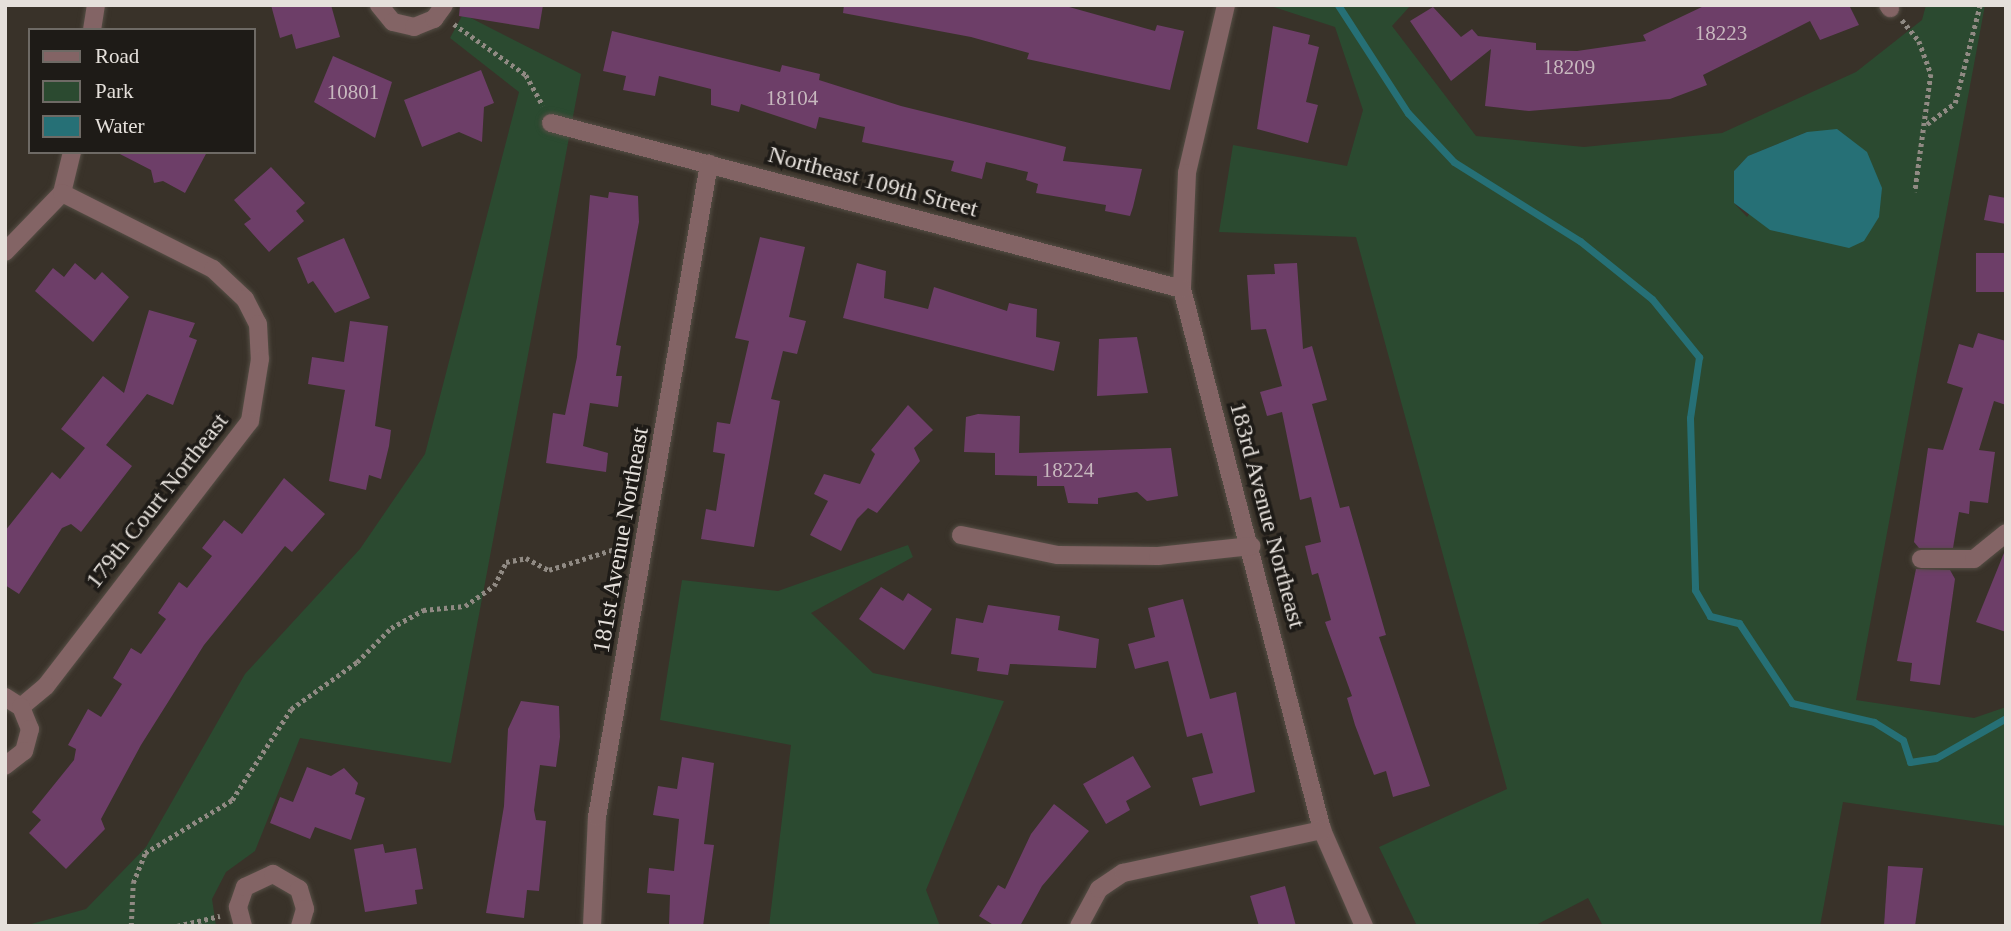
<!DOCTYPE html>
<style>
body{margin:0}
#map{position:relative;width:2011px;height:931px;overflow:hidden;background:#393229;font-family:Georgia,serif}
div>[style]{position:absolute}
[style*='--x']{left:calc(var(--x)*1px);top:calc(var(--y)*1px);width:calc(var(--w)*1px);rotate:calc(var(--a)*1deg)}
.green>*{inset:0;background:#2b4a30}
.water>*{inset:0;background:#267076}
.stream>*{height:7px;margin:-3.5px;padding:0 3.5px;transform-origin:3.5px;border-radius:3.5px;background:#267076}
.building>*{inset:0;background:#6d3e68;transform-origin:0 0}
.path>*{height:4.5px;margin-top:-2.25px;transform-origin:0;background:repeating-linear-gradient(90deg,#908a83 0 3.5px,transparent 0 7px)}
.roads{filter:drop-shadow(0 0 2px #554e45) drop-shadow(0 0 2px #554e45)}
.minor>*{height:18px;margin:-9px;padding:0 9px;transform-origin:9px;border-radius:9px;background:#836465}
span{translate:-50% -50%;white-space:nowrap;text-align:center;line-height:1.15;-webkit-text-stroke:7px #1e1b17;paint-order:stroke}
.number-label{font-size:21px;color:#c7b8be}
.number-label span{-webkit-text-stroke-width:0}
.street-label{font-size:24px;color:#e5e0db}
.frame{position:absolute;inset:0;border:7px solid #e5e0db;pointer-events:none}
.legend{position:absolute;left:28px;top:28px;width:228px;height:126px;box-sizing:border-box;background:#1e1b17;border:2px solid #6e6a65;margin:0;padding:9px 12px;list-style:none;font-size:21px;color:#e5e0db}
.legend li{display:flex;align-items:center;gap:14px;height:35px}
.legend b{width:35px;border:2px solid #6e6a65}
</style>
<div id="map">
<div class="green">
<div style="clip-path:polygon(evenodd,1268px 5px,1411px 5px,1392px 26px,1476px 136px,1584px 147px,1722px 133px,1856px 72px,1922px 20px,1926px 5px,1985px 5px,1856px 700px,1974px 718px,2006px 707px,2006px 826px,1843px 802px,1820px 926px,1603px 926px,1588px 898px,1534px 926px,1417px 926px,1379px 847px,1507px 789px,1356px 237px,1219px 232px,1233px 145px,1347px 166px,1363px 110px,1335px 27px,1268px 5px,1807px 132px,1747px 217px,1734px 203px,1734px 171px,1748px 156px,1807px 132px)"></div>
<div style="clip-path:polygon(463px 14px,581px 74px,451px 763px,300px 738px,255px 851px,226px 872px,212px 899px,216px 926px,24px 926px,86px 909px,146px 847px,245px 674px,360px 549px,425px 454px,519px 92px,450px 38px)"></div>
<div style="clip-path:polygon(908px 545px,913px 557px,811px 613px,873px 673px,1004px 701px,926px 890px,940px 926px,769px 926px,791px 745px,660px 720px,682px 580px,778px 591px)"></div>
</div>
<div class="water">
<div style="clip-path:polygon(1837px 129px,1867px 152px,1882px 188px,1879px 217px,1864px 241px,1849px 248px,1770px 230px,1734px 203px,1734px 171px,1748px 156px,1807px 132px)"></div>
</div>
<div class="stream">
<div style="--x:1338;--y:5;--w:129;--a:57.1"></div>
<div style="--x:1408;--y:113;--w:67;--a:46.8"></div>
<div style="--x:1454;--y:162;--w:149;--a:32.1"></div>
<div style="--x:1580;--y:241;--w:92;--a:38.9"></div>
<div style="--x:1652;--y:299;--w:75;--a:51"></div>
<div style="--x:1699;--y:357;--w:62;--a:98.4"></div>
<div style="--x:1690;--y:418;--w:172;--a:88.3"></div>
<div style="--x:1695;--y:590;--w:30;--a:60"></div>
<div style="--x:1710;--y:616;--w:30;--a:14"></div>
<div style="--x:1739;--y:623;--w:96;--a:56.5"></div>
<div style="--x:1792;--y:703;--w:84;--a:13"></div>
<div style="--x:1874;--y:722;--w:34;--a:32"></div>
<div style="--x:1903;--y:740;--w:23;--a:72"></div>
<div style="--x:1910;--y:762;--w:26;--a:-9"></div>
<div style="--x:1936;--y:758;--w:81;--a:-29.7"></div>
</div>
<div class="building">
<div style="clip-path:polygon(271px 5px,331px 5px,340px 37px,296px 49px,292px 34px,280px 38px)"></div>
<div style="clip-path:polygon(460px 5px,543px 5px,539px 29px,459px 16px)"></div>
<div style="clip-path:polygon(844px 5px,1062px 5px,1155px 31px,1157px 25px,1184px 31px,1170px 90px,1027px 59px,1029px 53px,971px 37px,843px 13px)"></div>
<div style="clip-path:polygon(1706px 5px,1849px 5px,1859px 25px,1820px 40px,1810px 21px,1703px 75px,1707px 85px,1670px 99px,1529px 111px,1485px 106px,1491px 49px,1451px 81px,1410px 21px,1433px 7px,1461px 37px,1472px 29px,1478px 36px,1536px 43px,1536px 50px,1577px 51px,1646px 41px,1643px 35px)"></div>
<div style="clip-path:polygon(1273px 26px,1310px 35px,1308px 44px,1319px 47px,1306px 102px,1318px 105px,1308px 143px,1257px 129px)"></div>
<div style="clip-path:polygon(612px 31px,780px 72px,782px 65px,820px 74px,819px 80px,901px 106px,1066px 147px,1063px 161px,1142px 169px,1133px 207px,1130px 216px,1105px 211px,1106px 205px,1036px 193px,1038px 184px,1026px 180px,1028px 172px,986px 162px,982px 179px,951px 171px,954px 161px,862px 142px,865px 127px,819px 117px,816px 129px,741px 104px,739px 112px,711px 105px,711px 89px,659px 76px,655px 96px,623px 90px,626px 76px,603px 71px)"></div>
<div style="clip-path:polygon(333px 56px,392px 82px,375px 138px,314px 102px)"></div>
<div style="clip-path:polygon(481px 70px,494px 103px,484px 107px,482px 142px,459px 132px,422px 147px,404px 100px)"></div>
<div style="clip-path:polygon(116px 152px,207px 152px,185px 193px,163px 181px,154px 183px,151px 170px)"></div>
<div style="clip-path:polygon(271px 167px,305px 203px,296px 211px,304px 221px,269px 252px,244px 224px,251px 219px,234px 200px)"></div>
<div style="clip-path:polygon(609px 192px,638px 196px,639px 222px,616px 345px,621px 346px,616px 376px,622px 376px,618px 407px,590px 403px,583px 446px,608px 453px,606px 472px,546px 463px,553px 413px,565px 415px,577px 357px,590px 195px,608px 198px)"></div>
<div style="clip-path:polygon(1989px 195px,2006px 198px,2006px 224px,1984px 220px)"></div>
<div style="clip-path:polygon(760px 237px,805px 247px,789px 317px,806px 321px,797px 354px,783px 351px,771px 399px,780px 401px,754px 547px,701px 539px,706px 509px,716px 511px,725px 454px,713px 452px,717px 422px,730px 424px,749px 341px,735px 338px)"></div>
<div style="clip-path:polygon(344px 238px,370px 298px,335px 313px,313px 281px,308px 284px,297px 258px)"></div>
<div style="left:2006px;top:253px;width:39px;height:30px;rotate:90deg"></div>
<div style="clip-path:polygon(75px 263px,95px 280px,102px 272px,129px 297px,93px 342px,35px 291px,53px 268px,64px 277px)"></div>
<div style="clip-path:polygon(857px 263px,886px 271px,884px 298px,928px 309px,934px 287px,1007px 311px,1009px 303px,1037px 309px,1036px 337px,1060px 342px,1054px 371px,843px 318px)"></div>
<div style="clip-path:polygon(1297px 263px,1303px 349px,1312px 346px,1327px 400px,1312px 404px,1340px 508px,1349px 506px,1386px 635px,1379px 637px,1430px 786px,1393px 797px,1386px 771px,1374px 775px,1355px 725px,1347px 698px,1352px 696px,1325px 622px,1331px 620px,1318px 573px,1312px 575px,1305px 546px,1321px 542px,1311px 497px,1300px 500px,1282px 412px,1267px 416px,1260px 392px,1282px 386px,1266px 329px,1251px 330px,1247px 275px,1275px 274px,1274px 264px)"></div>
<div style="clip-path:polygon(149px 310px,195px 323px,189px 337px,197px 340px,173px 405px,147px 394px,106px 445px,132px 466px,81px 532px,71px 524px,62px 528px,19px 594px,5px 585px,5px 531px,52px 472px,60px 479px,85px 448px,61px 429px,103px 376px,124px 393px)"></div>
<div style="clip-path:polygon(350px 321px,388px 326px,375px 426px,391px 430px,389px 446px,381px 479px,369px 475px,366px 490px,329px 481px,345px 390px,308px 384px,312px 357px,344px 362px)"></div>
<div style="clip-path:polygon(1978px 333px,2006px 341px,2006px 405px,1994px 401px,1979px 450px,1995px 452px,1988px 503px,1970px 501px,1969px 514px,1959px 512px,1953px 548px,1919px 548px,1914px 542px,1928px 448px,1943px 450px,1963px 388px,1947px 383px,1959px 344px,1973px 348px)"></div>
<div style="clip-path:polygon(1137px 337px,1148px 393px,1097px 396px,1099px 339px)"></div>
<div style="clip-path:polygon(908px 405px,933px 430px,914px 448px,920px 461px,877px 513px,868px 508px,857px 519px,841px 551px,810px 535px,828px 501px,814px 494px,824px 474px,860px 484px,875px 454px,871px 450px)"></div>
<div style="clip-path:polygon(978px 414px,1020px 416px,1019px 453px,1171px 448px,1178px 496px,1147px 501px,1137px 492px,1098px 498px,1098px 504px,1068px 503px,1064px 486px,1037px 486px,1037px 476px,995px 475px,995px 453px,964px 452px,966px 417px)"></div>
<div style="clip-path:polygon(284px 478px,325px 514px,292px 552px,285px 546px,204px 645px,141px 745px,101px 819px,105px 829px,66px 869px,29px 833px,41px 820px,32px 812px,74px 760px,76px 749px,68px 745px,88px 709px,101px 717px,122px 684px,113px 678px,131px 648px,141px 654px,166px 619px,158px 613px,179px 582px,187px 588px,212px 556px,202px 548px,224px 520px,242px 534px)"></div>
<div style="clip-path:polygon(2006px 548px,2006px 632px,1976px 622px)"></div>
<div style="clip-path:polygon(1916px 569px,1950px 570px,1955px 579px,1940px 685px,1910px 681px,1912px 663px,1897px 661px)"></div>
<div style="clip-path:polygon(881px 587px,903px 601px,908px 593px,932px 609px,904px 650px,859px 619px)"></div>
<div style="clip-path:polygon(1183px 599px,1210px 699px,1236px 692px,1255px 792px,1200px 806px,1192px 778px,1213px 773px,1202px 733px,1187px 737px,1168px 661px,1135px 669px,1128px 644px,1155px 637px,1148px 608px)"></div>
<div style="clip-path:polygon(988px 605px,1060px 616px,1058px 630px,1099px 639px,1096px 668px,1010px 664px,1008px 675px,977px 671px,979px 658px,951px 654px,956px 618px,983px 623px)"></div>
<div style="clip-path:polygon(521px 701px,559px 706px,560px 737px,556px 767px,540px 765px,534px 810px,536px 820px,546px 821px,539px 891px,527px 890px,524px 918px,486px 913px,504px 806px,508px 729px)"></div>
<div style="clip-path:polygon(1133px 756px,1151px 787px,1126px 801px,1130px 810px,1106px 824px,1083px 784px)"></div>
<div style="clip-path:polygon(682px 757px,714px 763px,704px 844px,714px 845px,703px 926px,669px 926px,670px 895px,647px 893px,649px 868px,674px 871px,679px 819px,653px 815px,658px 786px,677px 789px)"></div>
<div style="clip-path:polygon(307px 767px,331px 776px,344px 768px,358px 783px,355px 794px,365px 798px,351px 840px,315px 827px,310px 839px,270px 823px,280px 797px,293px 802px)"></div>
<div style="clip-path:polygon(1054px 804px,1089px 831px,1042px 886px,1020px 926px,995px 926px,979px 916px,998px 885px,1005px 889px,1031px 834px)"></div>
<div style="clip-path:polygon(383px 844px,385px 853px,416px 848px,423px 889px,415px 890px,417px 904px,365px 912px,354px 849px)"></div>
<div style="clip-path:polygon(1888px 866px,1923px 868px,1915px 926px,1884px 926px)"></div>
<div style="clip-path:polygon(1285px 886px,1296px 926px,1259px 926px,1250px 896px)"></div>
</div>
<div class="path">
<div style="--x:1902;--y:20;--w:27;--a:51"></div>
<div style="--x:1919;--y:41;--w:35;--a:70"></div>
<div style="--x:1931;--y:74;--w:119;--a:97.7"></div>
<div style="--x:454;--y:24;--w:88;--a:35.3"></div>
<div style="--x:526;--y:75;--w:35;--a:61"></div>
<div style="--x:1927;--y:124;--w:35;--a:-37"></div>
<div style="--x:1955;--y:103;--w:101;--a:-75.7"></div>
<div style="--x:131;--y:926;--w:43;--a:-87.3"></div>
<div style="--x:133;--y:883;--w:32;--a:-68"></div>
<div style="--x:145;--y:853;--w:102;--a:-31.3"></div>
<div style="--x:232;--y:800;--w:108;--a:-57"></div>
<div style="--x:291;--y:709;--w:81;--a:-35.5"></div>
<div style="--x:357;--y:662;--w:48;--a:-45"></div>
<div style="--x:391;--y:628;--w:37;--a:-29"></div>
<div style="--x:423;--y:610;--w:42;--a:-5.4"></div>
<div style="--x:465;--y:606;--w:35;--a:-35"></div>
<div style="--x:494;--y:586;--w:27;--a:-63"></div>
<div style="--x:506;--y:562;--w:20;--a:-11"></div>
<div style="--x:526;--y:558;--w:26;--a:28"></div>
<div style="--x:549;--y:570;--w:72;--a:-17.7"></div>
<div style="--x:177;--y:926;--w:44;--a:-13.1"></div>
</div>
<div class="roads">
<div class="minor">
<div style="--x:379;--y:5;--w:22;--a:51"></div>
<div style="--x:393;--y:22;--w:22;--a:13"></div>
<div style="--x:414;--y:27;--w:22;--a:-22"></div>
<div style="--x:434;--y:19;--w:17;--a:-54"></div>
<div style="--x:1226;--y:5;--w:172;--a:103.1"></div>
<div style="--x:1187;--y:173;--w:116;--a:92.5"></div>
<div style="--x:1182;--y:289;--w:559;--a:75.49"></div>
<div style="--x:1322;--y:830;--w:105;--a:66.4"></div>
<div style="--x:1888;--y:5;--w:4;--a:56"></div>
<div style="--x:92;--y:30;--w:25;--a:-81"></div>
<div style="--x:551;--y:123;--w:652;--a:14.74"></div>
<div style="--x:62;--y:193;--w:42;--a:-76.3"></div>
<div style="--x:5;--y:252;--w:82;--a:-46"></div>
<div style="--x:62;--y:193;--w:169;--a:26.7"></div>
<div style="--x:213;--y:269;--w:44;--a:43.2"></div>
<div style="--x:245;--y:299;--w:28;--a:63"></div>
<div style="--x:258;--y:324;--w:35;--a:87"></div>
<div style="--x:260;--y:359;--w:63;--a:99.2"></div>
<div style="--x:250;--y:421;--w:334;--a:127.6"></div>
<div style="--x:46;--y:686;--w:33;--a:140"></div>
<div style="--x:961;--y:535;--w:99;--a:11.7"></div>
<div style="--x:1058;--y:555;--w:100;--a:0.6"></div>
<div style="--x:1158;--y:556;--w:94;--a:-6.1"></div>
<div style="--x:1921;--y:559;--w:53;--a:0"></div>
<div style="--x:1974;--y:559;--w:41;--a:-39.1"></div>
<div style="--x:5;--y:697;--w:19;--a:32"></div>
<div style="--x:21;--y:707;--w:24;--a:68"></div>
<div style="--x:30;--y:729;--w:23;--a:105"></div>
<div style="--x:24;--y:751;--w:24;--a:142"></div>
<div style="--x:243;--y:926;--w:20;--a:-105"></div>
<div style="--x:238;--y:907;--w:21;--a:-71"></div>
<div style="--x:245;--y:887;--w:31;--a:-25"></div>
<div style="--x:273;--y:874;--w:30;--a:30"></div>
<div style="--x:299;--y:889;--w:21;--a:73"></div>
<div style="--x:305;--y:909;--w:18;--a:106"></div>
<div style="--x:592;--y:926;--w:109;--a:-87.4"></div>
<div style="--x:597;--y:817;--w:663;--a:-80.27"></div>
<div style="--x:1079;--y:926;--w:42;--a:-61.6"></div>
<div style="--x:1099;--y:889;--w:29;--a:-34"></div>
<div style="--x:1123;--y:873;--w:204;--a:-12.2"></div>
</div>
</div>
<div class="number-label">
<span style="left:1721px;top:33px">18223</span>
<span style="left:1569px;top:67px">18209</span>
<span style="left:353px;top:92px">10801</span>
<span style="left:792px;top:98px">18104</span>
<span style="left:1068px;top:470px">18224</span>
</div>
<div class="street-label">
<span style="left:873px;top:182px;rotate:15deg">Northeast 109th Street</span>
<span style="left:157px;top:501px;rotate:-52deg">179th Court Northeast</span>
<span style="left:1267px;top:515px;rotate:75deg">183rd Avenue Northeast</span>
<span style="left:621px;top:540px;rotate:-80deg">181st Avenue Northeast</span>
</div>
<div class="frame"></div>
<ul class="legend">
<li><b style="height:9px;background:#836465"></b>Road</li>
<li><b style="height:19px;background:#2b4a30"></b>Park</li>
<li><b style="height:19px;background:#267076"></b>Water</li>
</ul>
</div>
